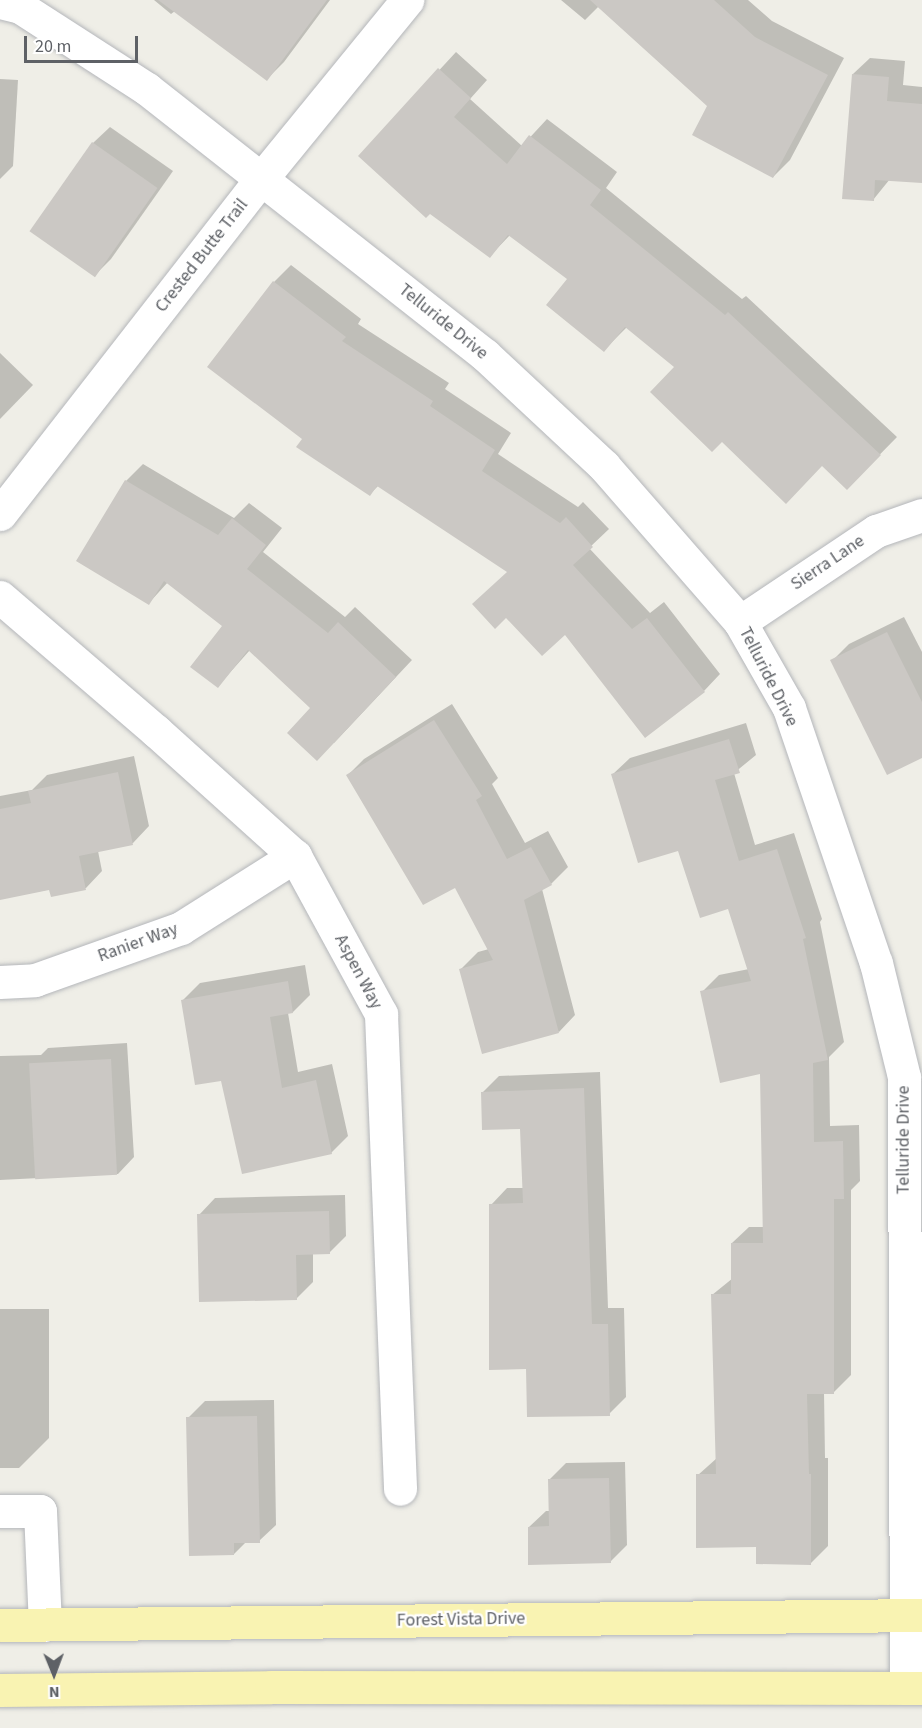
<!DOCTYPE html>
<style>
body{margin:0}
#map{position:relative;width:922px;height:1728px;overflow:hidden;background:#efeee7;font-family:"Source Sans 3",sans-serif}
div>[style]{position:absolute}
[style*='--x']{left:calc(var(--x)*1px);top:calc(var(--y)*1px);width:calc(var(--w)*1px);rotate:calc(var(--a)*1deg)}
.shadow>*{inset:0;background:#0003}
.building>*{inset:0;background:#cbc8c4;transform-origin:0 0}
.roads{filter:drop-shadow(0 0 2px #b4b6ba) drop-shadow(0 0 2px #b4b6ba)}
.minor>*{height:33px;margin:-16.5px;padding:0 16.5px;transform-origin:16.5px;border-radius:16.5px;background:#fff}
.major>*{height:33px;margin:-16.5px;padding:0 16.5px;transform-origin:16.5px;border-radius:16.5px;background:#f9f3b2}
span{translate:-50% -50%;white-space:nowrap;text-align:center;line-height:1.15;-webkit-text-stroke:4.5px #fff;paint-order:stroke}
.street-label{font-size:18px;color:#5e6166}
.north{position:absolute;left:24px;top:1644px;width:60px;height:60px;-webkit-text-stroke:4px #fff;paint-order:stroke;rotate:179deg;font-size:16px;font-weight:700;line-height:24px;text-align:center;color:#5e6166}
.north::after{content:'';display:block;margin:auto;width:21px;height:27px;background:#5e6166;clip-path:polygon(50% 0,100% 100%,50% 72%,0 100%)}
.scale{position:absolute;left:24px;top:36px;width:114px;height:27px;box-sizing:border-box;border:3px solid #5e6166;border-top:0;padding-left:8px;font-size:18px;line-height:21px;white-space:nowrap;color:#5e6166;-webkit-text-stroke:4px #fff;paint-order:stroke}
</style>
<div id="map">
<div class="shadow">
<div style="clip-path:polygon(154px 0,330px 0,284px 62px,267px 79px,175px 11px,171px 14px)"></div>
<div style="clip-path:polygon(561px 0,748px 0,772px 21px,844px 58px,790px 160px,773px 177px,709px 106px,599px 6px,585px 20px)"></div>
<div style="clip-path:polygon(456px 52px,487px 80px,470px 99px,522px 146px,547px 119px,617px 172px,606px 188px,742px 299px,746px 296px,897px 437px,847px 488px,823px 465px,676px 367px,627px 327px,604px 350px,569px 279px,510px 235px,490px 256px,360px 156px)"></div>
<div style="clip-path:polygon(870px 58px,905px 61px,903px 85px,922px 87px,922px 181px,890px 179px,873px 200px,853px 74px)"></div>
<div style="clip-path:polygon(0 79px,18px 80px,13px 166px,0 179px)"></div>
<div style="clip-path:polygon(110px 127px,173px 171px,111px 259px,95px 275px,93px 143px)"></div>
<div style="clip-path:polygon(291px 265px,361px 319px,358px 324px,449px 383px,445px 389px,511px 433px,498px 454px,578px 507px,583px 502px,609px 529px,589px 548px,650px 613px,664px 602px,720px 674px,704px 691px,509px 571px,379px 485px,370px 494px,304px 438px,274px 282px)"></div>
<div style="clip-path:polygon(0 353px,33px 385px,0 419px)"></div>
<div style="clip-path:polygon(143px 464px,234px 518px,249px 503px,282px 528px,263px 552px,345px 617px,355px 607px,412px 660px,334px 743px,313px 708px,250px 650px,218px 686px,224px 626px,168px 582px,149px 603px,78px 560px,126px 481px)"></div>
<div style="clip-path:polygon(904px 617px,922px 652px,922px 756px,832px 661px,849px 644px)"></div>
<div style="clip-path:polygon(452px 704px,498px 778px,492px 784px,525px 843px,548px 831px,568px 867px,551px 884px,542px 889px,575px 1015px,559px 1032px,461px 969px,478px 952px,489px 949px,455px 886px,347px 776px,364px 759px)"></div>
<div style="clip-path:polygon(746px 723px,756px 755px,734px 773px,755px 845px,794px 833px,822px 919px,820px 922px,844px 1042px,829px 1057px,830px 1126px,859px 1125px,860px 1181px,851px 1190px,851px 1375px,834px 1392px,824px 1392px,825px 1458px,828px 1458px,828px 1546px,811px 1563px,757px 1546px,698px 1475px,717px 1458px,712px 1295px,733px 1278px,732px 1243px,749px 1227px,764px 1227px,762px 1072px,702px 992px,719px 975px,749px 969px,729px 907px,613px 774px,630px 758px)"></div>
<div style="clip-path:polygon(134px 756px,149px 826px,133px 843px,98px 851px,102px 871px,86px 888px,51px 889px,0 899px,0 796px,32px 790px,47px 775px)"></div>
<div style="clip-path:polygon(305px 965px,310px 995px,293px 1012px,288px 1013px,298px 1072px,332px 1064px,348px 1136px,331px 1153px,222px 1079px,183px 1000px,200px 983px)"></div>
<div style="clip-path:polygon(127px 1043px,134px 1157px,118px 1174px,0 1180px,0 1056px,41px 1055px,48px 1048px)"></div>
<div style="clip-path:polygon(600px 1072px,608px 1308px,624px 1308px,626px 1397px,609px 1414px,527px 1368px,491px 1205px,507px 1188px,524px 1188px,522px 1128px,482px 1093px,499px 1076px)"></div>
<div style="clip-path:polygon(345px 1195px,346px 1236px,329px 1253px,313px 1253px,313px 1282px,296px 1299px,199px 1215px,215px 1198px)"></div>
<div style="clip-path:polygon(0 1309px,49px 1309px,49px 1438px,19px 1468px,0 1468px)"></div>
<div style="clip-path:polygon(274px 1400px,276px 1525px,259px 1541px,246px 1542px,234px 1554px,188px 1418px,205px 1401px)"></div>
<div style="clip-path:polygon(625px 1462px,627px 1545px,610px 1562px,529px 1527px,546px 1511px,550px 1511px,549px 1480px,566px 1463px)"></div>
</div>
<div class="building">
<div style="clip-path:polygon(158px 0,327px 0,267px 81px)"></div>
<div style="clip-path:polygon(590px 0,714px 0,755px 37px,828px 75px,773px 178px,692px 135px,707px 106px)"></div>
<div style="clip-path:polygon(438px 68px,471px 98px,454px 117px,507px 164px,529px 135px,601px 190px,590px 205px,725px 315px,728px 312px,881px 455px,847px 490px,822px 466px,786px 504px,722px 442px,712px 452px,650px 392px,674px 367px,625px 327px,604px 352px,546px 305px,567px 279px,508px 235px,490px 258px,430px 214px,426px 218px,358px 156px)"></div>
<div style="clip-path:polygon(852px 74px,889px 77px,887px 101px,922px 104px,922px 183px,875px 180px,874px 201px,842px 199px)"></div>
<div style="left:92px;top:142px;width:80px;height:109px;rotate:35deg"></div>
<div style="clip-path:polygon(273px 281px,346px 337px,342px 341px,433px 401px,430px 406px,495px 450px,482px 471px,560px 523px,566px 517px,593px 547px,573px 565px,632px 629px,647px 618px,705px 692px,645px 738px,565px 635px,542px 656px,506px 618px,495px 629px,472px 604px,507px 572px,377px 486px,370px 496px,296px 447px,302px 439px,207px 367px)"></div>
<div style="clip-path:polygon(125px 480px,218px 535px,232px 518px,266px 545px,247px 569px,328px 633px,338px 622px,396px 677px,317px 761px,287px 733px,310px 708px,248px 650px,218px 688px,190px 667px,222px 626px,164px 581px,149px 605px,76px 561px)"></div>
<div style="clip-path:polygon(887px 632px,922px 702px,922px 758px,887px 775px,830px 660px)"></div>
<div style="clip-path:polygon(434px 720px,482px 796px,476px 800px,507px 859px,531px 847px,552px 885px,524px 900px,559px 1033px,482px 1054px,459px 969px,493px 960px,455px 888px,423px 905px,346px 775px)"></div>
<div style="clip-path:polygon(729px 739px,740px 773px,715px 780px,739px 861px,777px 849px,806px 938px,803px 939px,828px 1060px,813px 1063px,814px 1142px,843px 1141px,844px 1199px,834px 1199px,834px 1394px,807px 1394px,809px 1474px,811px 1474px,811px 1565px,756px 1564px,756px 1547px,696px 1548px,696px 1474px,716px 1474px,711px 1294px,731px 1294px,731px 1243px,763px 1243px,760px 1074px,720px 1083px,700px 991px,751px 981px,728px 909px,700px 918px,678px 851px,638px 863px,611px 774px)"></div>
<div style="clip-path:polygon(118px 772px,133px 845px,79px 856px,86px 890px,51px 897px,49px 890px,0 900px,0 809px,31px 803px,28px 791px)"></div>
<div style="clip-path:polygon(288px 981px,293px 1013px,270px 1017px,282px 1088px,316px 1080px,332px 1154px,242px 1174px,221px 1081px,195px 1085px,181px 1000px)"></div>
<div style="left:111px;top:1059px;width:116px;height:82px;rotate:87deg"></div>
<div style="clip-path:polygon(584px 1088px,592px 1324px,608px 1324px,610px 1416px,527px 1417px,526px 1369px,489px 1370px,489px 1204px,523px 1203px,520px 1129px,482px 1130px,481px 1092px)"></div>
<div style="clip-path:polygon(329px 1211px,330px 1254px,296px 1255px,297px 1300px,199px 1302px,197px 1214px)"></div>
<div style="clip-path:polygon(257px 1416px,260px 1543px,234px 1543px,234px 1555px,189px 1556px,186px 1417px)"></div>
<div style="clip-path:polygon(609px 1478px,611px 1563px,528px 1565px,528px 1527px,549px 1526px,548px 1479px)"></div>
</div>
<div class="roads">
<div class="minor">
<div style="--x:0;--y:2;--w:21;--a:14"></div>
<div style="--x:20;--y:7;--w:151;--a:32.8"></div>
<div style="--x:147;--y:89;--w:430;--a:38.2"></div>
<div style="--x:485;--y:355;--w:163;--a:43"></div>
<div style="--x:604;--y:466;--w:207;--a:48.9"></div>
<div style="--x:740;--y:622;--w:99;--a:60.3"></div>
<div style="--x:789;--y:708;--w:269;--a:71.2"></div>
<div style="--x:876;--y:963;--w:117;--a:76.2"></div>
<div style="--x:904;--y:1077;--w:611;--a:89.81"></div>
<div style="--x:0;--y:514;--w:426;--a:-52.1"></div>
<div style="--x:262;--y:178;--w:230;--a:-50.8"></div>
<div style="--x:0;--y:597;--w:206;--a:40.7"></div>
<div style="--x:156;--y:731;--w:187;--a:42"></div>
<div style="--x:295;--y:856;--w:180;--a:61.4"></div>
<div style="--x:381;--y:1014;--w:475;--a:87.7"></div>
<div style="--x:740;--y:622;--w:164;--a:-33.8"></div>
<div style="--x:876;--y:531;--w:49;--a:-19.2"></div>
<div style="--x:0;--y:982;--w:35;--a:-3"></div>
<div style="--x:35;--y:980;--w:155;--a:-19.6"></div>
<div style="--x:181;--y:928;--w:135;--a:-32.3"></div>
<div style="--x:0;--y:1511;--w:40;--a:0"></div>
<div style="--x:40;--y:1511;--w:114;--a:87.5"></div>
</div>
<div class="major">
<div style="--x:0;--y:1625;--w:922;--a:-0.62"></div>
<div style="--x:0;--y:1690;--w:271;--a:-0.6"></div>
<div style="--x:271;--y:1687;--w:651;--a:0.09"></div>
</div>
</div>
<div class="street-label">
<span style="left:202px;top:256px;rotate:-52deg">Crested Butte Trail</span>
<span style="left:443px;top:322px;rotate:39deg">Telluride Drive</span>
<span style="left:828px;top:563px;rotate:-34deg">Sierra Lane</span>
<span style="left:768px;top:677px;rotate:63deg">Telluride Drive</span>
<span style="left:138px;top:943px;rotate:-20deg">Ranier Way</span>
<span style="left:358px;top:972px;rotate:62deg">Aspen Way</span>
<span style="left:904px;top:1140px;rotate:-90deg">Telluride Drive</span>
<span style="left:461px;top:1620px;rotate:-1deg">Forest Vista Drive</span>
</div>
<div class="north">N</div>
<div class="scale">20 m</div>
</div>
